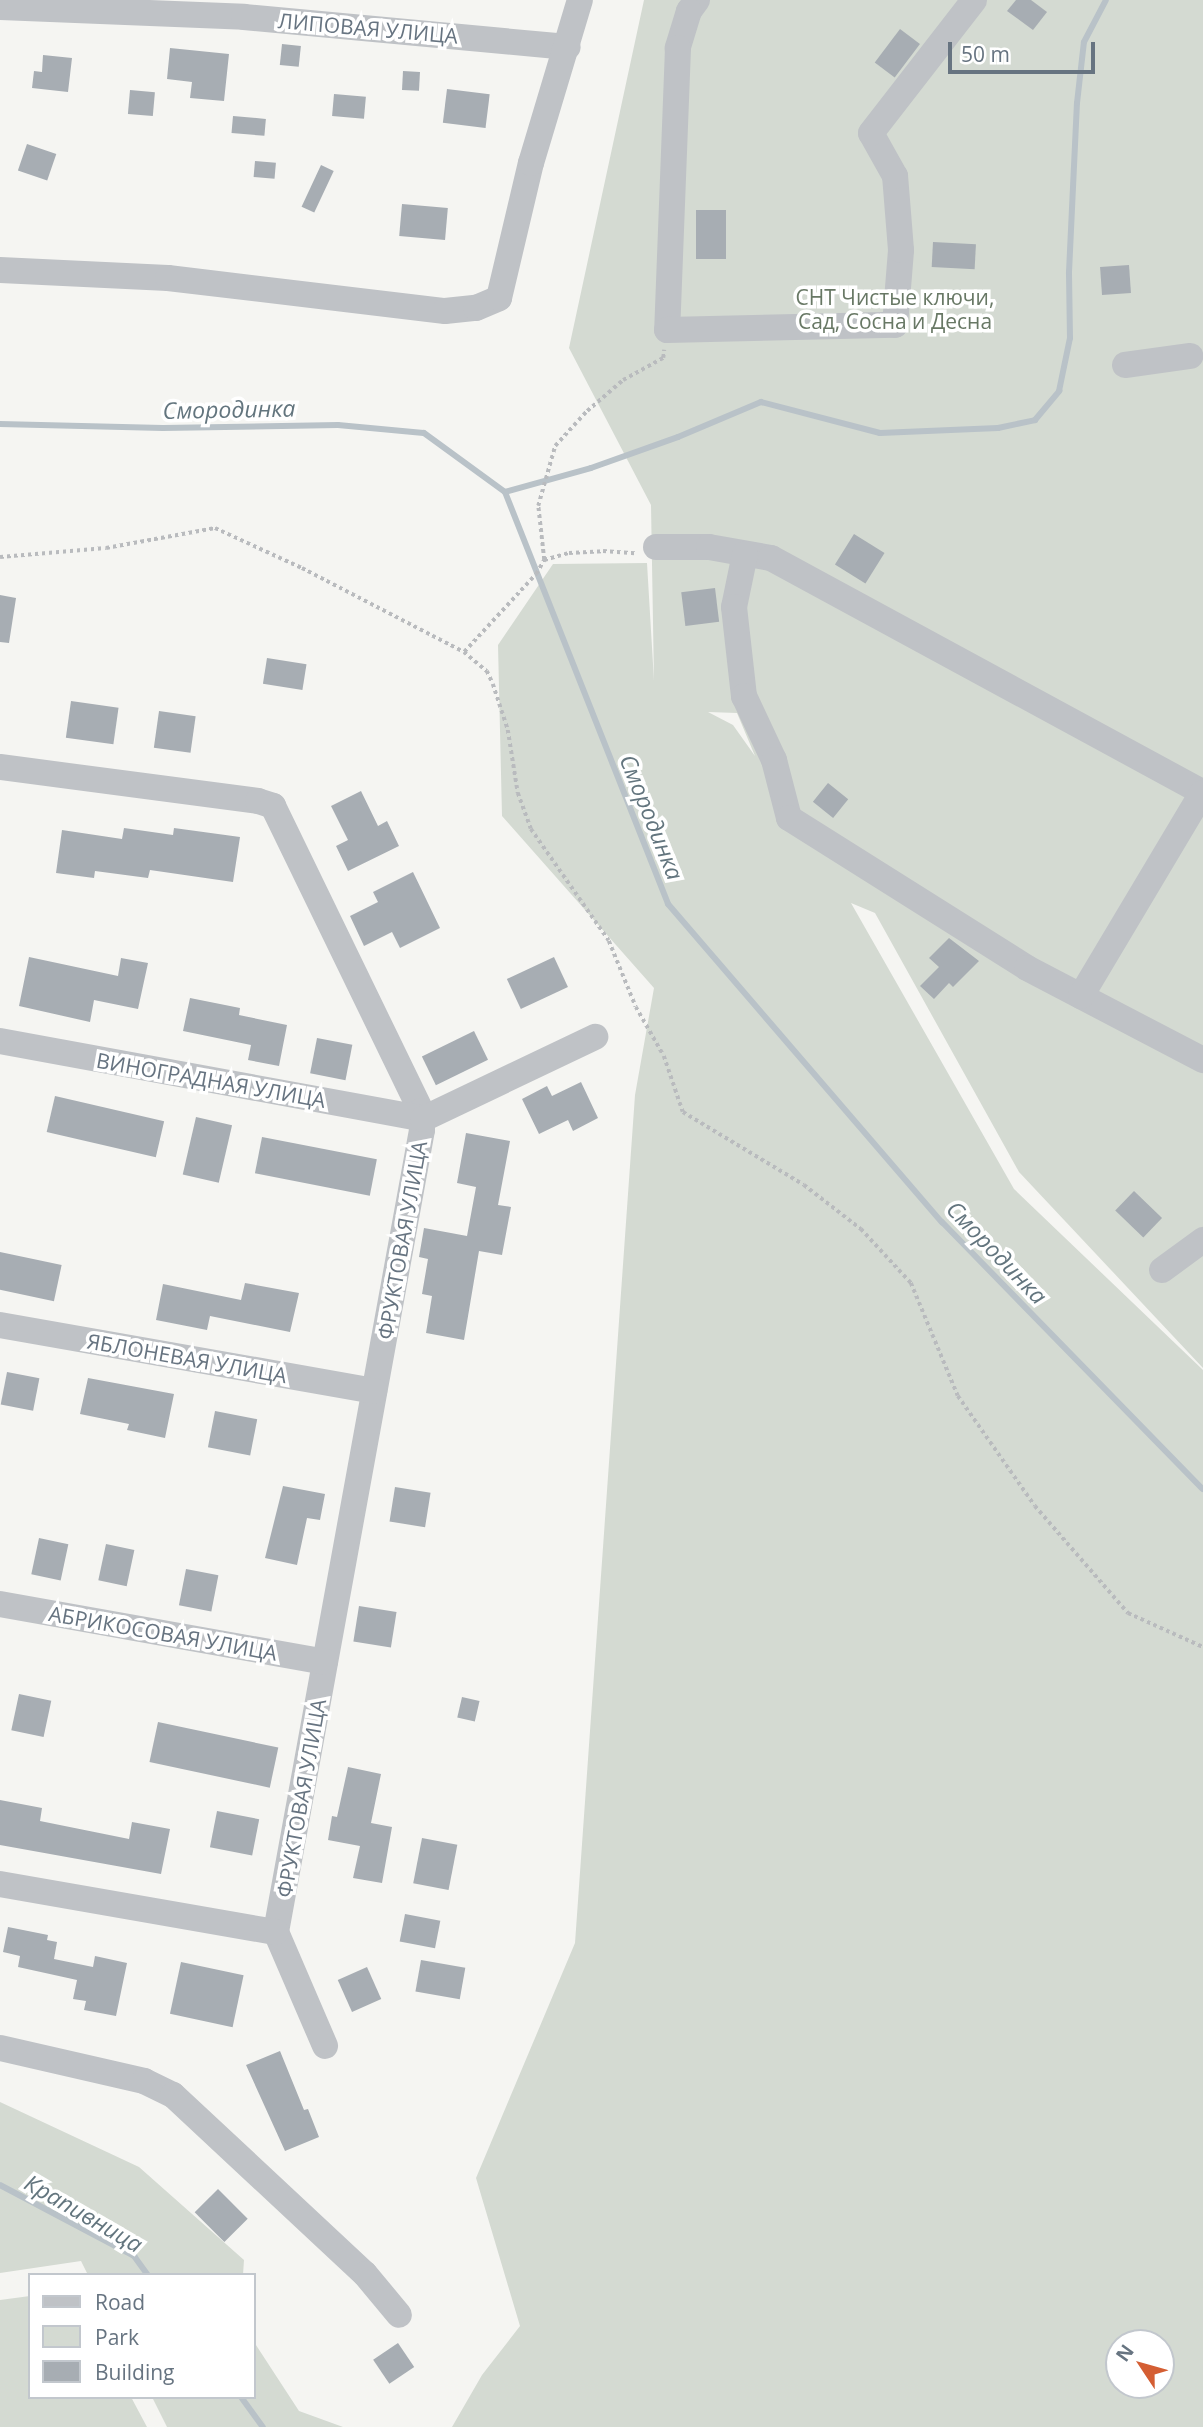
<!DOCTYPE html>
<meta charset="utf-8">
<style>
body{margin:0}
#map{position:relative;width:1203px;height:2427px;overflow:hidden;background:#f5f5f2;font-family:"Open Sans",sans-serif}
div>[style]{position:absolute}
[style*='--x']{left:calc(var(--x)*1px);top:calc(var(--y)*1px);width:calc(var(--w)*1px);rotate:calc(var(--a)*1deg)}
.green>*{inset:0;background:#d4dad2}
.stream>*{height:6px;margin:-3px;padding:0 3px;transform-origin:3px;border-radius:3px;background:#b9c2c8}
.building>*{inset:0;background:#a7adb3;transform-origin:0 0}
.path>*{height:3.5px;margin-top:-1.75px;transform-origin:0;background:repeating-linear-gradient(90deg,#b9bbbe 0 3.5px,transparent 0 7px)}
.minor>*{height:26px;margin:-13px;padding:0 13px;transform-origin:13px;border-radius:13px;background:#bfc2c6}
span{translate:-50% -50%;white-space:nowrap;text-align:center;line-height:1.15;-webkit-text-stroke:7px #fff;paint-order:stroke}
.street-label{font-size:21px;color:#677481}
.park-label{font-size:21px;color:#687865}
.water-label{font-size:23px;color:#63757e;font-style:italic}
.legend{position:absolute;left:28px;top:2273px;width:228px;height:126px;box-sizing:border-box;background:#fff;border:2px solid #c2c7cd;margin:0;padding:9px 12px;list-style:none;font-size:21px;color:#677481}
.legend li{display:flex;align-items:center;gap:14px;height:35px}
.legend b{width:35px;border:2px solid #c2c7cd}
.north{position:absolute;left:1105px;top:2329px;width:70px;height:70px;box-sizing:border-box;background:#fff;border:2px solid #c2c7cd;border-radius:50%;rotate:306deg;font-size:19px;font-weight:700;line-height:28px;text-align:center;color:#677481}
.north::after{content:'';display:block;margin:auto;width:24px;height:32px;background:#d45e33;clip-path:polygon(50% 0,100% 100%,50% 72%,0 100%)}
.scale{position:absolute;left:948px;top:42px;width:147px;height:32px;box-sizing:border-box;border:4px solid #677481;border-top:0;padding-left:9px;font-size:21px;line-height:24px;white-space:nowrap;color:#677481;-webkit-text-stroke:5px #fff;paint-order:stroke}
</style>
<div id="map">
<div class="green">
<div style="clip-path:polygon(evenodd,644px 0,1203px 0,1203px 1368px,1019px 1172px,875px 913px,851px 903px,1014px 1189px,1203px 1370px,1203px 2427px,452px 2427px,482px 2375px,520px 2326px,476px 2178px,575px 1943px,635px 1095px,654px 988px,502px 816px,498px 645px,553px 564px,647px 563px,654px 681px,651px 505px,569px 348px,644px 0,708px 712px,737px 713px,755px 756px,733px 725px,708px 712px,644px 0,1119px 2343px,1161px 2343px,1161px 2385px,1119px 2385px,1119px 2343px)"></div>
<div style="clip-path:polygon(0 2102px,139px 2167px,244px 2260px,243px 2275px,88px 2275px,81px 2261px,0 2273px)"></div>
<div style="clip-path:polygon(30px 2296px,30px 2397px,131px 2397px,147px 2427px,0 2427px,0 2300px)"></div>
<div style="clip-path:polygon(254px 2342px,299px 2411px,343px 2427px,167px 2427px,152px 2397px,254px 2397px)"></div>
</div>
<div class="stream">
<div style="--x:0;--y:424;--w:163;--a:1.4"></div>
<div style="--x:163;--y:428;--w:175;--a:-1"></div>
<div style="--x:338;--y:425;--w:86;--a:5.3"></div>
<div style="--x:424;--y:433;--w:100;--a:36.1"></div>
<div style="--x:505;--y:492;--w:443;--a:68.4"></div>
<div style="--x:668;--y:904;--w:420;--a:49.3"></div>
<div style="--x:942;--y:1222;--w:373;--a:45.7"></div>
<div style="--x:505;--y:492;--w:89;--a:-15.6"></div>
<div style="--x:591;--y:468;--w:92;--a:-19.6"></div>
<div style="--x:678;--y:437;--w:90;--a:-22.9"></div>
<div style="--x:761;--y:402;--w:123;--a:14.6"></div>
<div style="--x:880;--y:433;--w:118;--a:-2.4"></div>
<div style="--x:998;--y:428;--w:38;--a:-12"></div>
<div style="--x:1035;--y:420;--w:38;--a:-50"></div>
<div style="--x:1059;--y:391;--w:54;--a:-78.3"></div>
<div style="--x:1070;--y:338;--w:66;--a:-90.9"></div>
<div style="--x:1069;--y:272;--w:169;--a:-87.3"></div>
<div style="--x:1077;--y:103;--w:61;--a:-83.5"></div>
<div style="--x:1084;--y:42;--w:47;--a:-62.4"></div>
<div style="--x:0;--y:2185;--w:152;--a:27.9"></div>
<div style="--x:134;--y:2256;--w:24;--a:54"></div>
<div style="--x:241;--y:2397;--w:37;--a:54"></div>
</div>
<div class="building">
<div style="clip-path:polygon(1016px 0,1031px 0,1047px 12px,1033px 30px,1007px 11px)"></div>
<div style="left:900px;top:29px;width:25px;height:42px;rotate:37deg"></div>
<div style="left:282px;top:44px;width:19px;height:21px;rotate:6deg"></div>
<div style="clip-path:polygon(170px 48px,229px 54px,224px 101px,190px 98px,192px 82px,167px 79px)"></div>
<div style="clip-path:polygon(43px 55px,72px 58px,68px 92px,32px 88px,34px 71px,42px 72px)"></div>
<div style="left:403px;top:71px;width:17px;height:19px;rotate:3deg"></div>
<div style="left:447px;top:89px;width:43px;height:34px;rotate:7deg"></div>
<div style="left:130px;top:90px;width:25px;height:24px;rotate:5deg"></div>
<div style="left:334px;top:94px;width:32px;height:22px;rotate:5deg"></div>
<div style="left:233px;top:116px;width:33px;height:17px;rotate:5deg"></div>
<div style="left:27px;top:144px;width:31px;height:28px;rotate:19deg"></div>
<div style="left:255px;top:161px;width:21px;height:16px;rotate:5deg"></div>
<div style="left:321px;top:165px;width:14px;height:46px;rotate:25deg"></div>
<div style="left:402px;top:204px;width:46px;height:32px;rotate:5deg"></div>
<div style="left:696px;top:210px;width:30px;height:49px"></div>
<div style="left:933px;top:242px;width:43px;height:25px;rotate:3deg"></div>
<div style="left:1129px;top:265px;width:28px;height:29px;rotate:86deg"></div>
<div style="left:854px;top:534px;width:36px;height:36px;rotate:32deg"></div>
<div style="left:715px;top:588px;width:34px;height:34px;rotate:83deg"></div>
<div style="clip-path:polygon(0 595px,16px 598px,9px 643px,0 642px)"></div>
<div style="left:267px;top:658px;width:40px;height:26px;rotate:9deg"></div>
<div style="left:71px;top:701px;width:48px;height:37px;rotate:8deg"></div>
<div style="left:159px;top:711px;width:37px;height:37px;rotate:8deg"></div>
<div style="left:828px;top:783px;width:26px;height:24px;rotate:39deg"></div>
<div style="clip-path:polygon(361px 791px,378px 826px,387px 821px,399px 846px,348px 871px,336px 846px,348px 840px,331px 806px)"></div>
<div style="clip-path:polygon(124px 828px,173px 835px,174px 828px,240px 837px,233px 882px,150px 870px,148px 878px,95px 871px,94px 878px,56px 873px,62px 830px,122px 839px)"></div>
<div style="clip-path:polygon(413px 872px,440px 928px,400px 948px,392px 932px,364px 946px,350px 916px,378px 902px,373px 892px)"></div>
<div style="clip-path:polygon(949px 938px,979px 961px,953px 987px,949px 983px,934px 999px,920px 986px,939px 967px,929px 958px)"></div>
<div style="clip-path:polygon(29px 957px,118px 976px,121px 958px,148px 963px,138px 1009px,94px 1000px,90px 1022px,19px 1006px)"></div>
<div style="left:554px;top:957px;width:33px;height:52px;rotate:65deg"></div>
<div style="clip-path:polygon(190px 998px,240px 1008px,239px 1015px,287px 1025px,279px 1066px,248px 1060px,251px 1045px,183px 1031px)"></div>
<div style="left:474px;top:1031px;width:32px;height:58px;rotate:64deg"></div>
<div style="left:317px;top:1038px;width:36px;height:36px;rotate:11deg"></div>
<div style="clip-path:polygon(581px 1082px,598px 1118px,573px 1131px,568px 1120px,539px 1134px,522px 1099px,547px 1086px,552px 1096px)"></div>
<div style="left:55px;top:1096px;width:112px;height:37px;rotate:13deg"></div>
<div style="left:196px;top:1117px;width:37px;height:59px;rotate:13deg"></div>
<div style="clip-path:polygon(466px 1133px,510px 1141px,498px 1205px,511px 1207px,502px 1255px,479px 1251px,464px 1340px,426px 1333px,432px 1296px,422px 1294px,428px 1259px,419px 1257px,424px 1228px,467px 1236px,476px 1187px,457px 1183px)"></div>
<div style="left:262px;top:1137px;width:117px;height:37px;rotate:11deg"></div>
<div style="left:1134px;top:1191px;width:39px;height:27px;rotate:44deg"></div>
<div style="left:0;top:1252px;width:63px;height:37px;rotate:12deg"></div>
<div style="clip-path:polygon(245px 1283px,299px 1293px,290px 1332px,210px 1316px,207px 1330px,156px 1320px,163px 1284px,241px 1300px)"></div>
<div style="left:7px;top:1372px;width:33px;height:33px;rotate:11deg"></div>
<div style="clip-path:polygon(88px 1378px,174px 1394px,165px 1438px,127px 1430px,129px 1424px,80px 1414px)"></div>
<div style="left:215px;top:1411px;width:43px;height:37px;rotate:11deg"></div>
<div style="clip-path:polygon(283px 1486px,325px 1494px,320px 1520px,307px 1518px,297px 1565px,265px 1558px)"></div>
<div style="left:395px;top:1487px;width:36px;height:35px;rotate:9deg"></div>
<div style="left:39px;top:1538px;width:30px;height:37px;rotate:12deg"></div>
<div style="left:106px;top:1544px;width:29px;height:37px;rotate:12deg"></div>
<div style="left:186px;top:1569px;width:33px;height:37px;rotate:11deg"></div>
<div style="left:359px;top:1606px;width:38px;height:36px;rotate:9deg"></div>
<div style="left:19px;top:1694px;width:33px;height:37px;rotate:12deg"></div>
<div style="left:462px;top:1697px;width:18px;height:21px;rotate:13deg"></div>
<div style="left:158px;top:1722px;width:123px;height:41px;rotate:12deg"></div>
<div style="clip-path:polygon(348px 1767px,381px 1774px,371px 1823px,392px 1827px,382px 1883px,353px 1878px,360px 1846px,328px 1840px,332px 1816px,337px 1817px)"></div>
<div style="clip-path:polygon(0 1800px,42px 1808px,40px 1821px,129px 1839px,132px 1822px,170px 1829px,161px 1874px,0 1845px)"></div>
<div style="left:217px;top:1811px;width:43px;height:37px;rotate:11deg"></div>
<div style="left:422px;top:1838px;width:36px;height:46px;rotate:11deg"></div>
<div style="left:405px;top:1914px;width:36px;height:28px;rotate:11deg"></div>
<div style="clip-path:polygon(8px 1927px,48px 1935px,47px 1940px,57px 1942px,54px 1959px,93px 1967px,95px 1956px,127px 1963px,116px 2016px,84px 2010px,86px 2001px,73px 1999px,77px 1980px,18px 1967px,20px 1956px,3px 1952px)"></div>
<div style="left:421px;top:1960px;width:45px;height:32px;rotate:10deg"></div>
<div style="left:181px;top:1962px;width:64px;height:53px;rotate:12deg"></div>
<div style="left:367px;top:1967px;width:35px;height:32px;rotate:66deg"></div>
<div style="clip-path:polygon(280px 2051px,304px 2110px,308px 2109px,319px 2137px,285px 2151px,246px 2065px)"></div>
<div style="left:218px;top:2189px;width:42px;height:33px;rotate:45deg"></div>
<div style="left:398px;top:2343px;width:29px;height:30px;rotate:56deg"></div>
</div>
<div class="path">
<div style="--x:0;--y:557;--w:106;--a:-4.9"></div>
<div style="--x:106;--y:548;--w:111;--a:-10.4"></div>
<div style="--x:215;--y:528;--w:96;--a:24.7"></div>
<div style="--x:302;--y:568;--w:182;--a:27.4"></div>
<div style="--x:464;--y:652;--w:106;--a:-47.3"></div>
<div style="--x:536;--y:574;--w:16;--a:-60"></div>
<div style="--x:544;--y:560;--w:54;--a:-96.3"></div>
<div style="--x:538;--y:506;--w:62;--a:-74.2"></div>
<div style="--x:555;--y:446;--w:47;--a:-47.6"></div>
<div style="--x:587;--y:411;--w:48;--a:-40.7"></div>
<div style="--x:623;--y:380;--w:46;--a:-28.8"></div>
<div style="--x:663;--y:358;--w:8;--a:-83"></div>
<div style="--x:544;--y:560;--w:26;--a:-16"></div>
<div style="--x:569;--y:553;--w:34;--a:-3"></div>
<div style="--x:603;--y:551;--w:32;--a:4"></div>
<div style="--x:464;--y:652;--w:30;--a:40"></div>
<div style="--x:487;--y:671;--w:14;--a:65"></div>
<div style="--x:493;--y:684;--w:48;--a:71.9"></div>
<div style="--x:508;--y:730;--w:64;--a:81"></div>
<div style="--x:518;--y:793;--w:38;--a:70"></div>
<div style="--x:531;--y:829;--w:136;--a:55.1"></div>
<div style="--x:609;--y:941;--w:71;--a:67.8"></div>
<div style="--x:636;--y:1007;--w:56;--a:60.3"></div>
<div style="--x:664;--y:1056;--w:59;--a:71.3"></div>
<div style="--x:683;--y:1112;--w:141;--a:31.1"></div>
<div style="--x:804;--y:1185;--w:72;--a:37.7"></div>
<div style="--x:861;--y:1229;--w:74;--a:47.2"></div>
<div style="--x:911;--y:1283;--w:122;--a:67.4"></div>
<div style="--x:958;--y:1396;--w:134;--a:55"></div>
<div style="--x:1035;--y:1506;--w:142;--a:49"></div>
<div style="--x:1128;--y:1613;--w:82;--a:24.4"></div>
</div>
<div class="minor">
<div style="--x:697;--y:0;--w:14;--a:126"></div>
<div style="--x:689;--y:11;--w:39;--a:107"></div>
<div style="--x:678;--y:48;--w:282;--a:92.2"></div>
<div style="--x:667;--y:330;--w:228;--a:-1.3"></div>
<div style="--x:895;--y:325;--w:75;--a:-85.4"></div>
<div style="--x:901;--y:250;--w:74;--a:-94.6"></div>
<div style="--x:895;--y:176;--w:49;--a:-119.2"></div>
<div style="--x:871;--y:133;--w:168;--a:-52.2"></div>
<div style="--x:0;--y:7;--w:244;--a:2.3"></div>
<div style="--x:244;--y:17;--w:325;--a:5.3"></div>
<div style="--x:0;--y:270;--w:168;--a:2.7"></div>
<div style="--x:168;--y:278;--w:279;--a:6.8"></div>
<div style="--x:445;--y:311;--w:31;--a:-6"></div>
<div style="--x:476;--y:308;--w:25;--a:-23"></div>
<div style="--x:499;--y:298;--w:139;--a:-76.7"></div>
<div style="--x:531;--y:163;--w:170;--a:-73.3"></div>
<div style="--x:1125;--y:365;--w:66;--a:-7.9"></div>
<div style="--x:656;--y:547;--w:53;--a:0"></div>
<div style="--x:709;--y:547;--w:63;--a:10.1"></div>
<div style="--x:771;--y:558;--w:492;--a:28.5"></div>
<div style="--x:745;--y:554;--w:54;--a:101.7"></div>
<div style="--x:734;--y:607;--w:90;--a:83.6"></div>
<div style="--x:744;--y:696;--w:71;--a:64.9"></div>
<div style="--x:774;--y:760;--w:60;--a:75.5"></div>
<div style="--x:789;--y:818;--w:281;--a:32.2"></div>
<div style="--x:1027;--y:968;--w:199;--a:27.6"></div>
<div style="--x:0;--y:767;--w:260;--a:7.5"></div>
<div style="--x:258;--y:801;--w:16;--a:18"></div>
<div style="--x:273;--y:806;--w:339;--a:64.1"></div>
<div style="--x:421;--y:1111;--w:19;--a:87"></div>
<div style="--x:422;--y:1130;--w:815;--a:100.32"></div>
<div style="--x:276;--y:1932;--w:124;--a:66.7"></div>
<div style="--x:1081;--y:996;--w:236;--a:-59.2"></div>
<div style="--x:0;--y:1041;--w:430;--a:10.4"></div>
<div style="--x:423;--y:1119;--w:191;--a:-25.5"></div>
<div style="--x:1162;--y:1270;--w:51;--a:-36.2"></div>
<div style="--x:0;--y:1325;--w:380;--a:10"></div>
<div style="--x:0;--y:1604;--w:330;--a:10.1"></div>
<div style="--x:0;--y:1884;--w:280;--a:9.9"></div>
<div style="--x:0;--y:2048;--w:148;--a:12.9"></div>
<div style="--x:144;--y:2081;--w:32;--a:26"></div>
<div style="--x:173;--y:2095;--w:262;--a:43"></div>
<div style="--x:365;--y:2274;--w:53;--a:50.3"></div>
</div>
<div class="street-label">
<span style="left:368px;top:28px;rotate:5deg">ЛИПОВАЯ УЛИЦА</span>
<span style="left:211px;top:1080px;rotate:10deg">ВИНОГРАДНАЯ УЛИЦА</span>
<span style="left:402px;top:1240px;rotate:-80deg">ФРУКТОВАЯ УЛИЦА</span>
<span style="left:187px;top:1358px;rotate:10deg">ЯБЛОНЕВАЯ УЛИЦА</span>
<span style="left:163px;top:1633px;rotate:10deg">АБРИКОСОВАЯ УЛИЦА</span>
<span style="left:301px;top:1798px;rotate:-80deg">ФРУКТОВАЯ УЛИЦА</span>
</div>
<div class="park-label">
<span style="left:895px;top:309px">СНТ Чистые ключи,<br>Сад, Сосна и Десна</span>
</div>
<div class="water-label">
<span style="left:229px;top:409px;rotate:-1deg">Смородинка</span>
<span style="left:652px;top:817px;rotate:68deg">Смородинка</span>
<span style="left:997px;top:1252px;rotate:46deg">Смородинка</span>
<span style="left:84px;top:2213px;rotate:30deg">Крапивница</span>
</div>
<ul class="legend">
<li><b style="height:9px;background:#bfc2c6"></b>Road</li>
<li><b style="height:19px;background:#d4dad2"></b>Park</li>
<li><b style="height:19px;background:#a7adb3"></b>Building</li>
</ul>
<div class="north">N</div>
<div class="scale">50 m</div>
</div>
